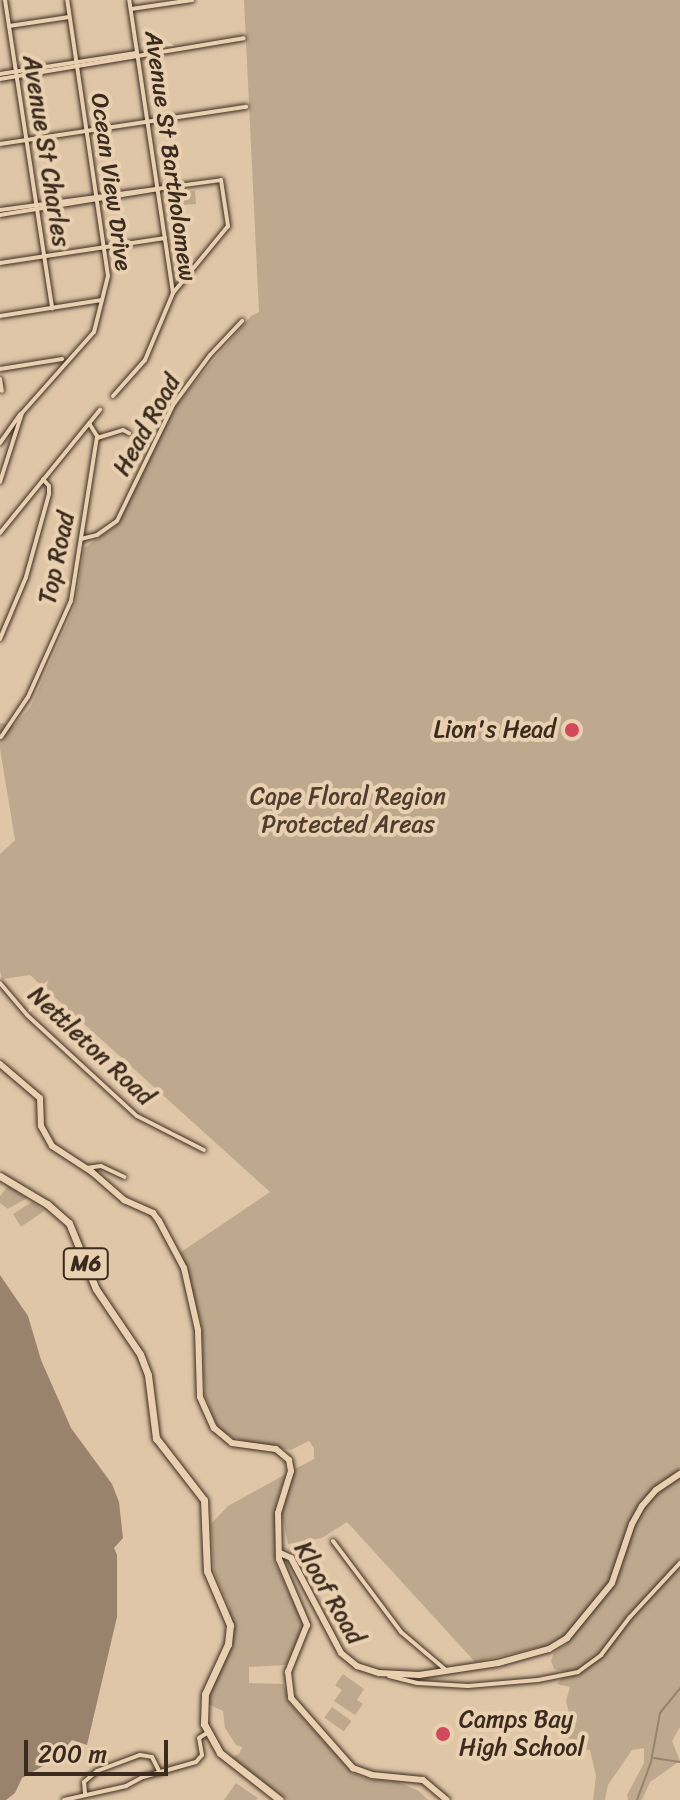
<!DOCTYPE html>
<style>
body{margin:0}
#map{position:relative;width:680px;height:1800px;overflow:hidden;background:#dec6a7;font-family:Sriracha,sans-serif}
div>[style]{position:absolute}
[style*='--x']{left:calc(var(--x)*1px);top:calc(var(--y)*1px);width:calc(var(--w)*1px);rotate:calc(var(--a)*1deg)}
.green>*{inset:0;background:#bfa98e;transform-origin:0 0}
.water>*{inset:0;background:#99836d}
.stream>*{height:2px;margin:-1px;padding:0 1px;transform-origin:1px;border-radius:1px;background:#99836d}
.roads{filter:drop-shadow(0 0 2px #3b2a1e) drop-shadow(0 0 2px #3b2a1e)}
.street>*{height:4px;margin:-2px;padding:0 2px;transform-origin:2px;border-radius:2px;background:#e8d0b0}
.secondary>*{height:6px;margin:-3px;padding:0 3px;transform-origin:3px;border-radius:3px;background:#e8d0b0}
.primary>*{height:7px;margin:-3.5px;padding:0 3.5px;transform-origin:3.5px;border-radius:3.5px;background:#e8d0b0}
.dots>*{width:22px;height:22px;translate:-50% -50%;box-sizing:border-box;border:4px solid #e8d0b0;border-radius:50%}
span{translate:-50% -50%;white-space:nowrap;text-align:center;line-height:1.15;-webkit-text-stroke:8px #e8d0b0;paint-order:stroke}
.shield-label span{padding:2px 6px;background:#e8d0b0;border:2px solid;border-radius:6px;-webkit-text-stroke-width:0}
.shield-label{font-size:22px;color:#3b2a1e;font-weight:700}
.street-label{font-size:24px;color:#3b2a1e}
.poi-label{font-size:24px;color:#3b2a1e}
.right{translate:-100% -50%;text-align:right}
.left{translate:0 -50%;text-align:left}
.park-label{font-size:24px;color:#4f3d2f}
.scale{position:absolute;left:24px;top:1740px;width:144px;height:36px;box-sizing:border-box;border:4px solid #3b2a1e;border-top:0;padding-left:10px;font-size:24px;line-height:28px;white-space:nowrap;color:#3b2a1e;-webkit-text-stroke:6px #e8d0b0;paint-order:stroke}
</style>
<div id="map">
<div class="green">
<div style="clip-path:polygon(244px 0,680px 0,680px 1727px,672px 1741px,680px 1761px,650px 1782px,642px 1800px,628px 1800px,627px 1795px,644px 1763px,644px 1748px,632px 1750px,608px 1785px,605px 1800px,593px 1800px,596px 1776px,590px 1750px,582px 1749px,548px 1721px,552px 1716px,565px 1717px,569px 1713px,566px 1701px,570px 1687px,557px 1684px,567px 1672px,554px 1669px,551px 1661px,554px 1653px,567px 1644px,565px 1635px,546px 1646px,475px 1662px,347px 1522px,322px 1538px,288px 1544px,282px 1514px,293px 1470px,314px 1459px,314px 1448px,309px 1441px,291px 1450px,248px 1443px,223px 1433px,216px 1423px,205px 1395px,202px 1326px,181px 1252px,270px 1192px,30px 975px,2px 979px,0 971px,0 854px,15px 840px,0 749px,0 723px,14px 726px,31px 706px,75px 606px,84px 548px,116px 526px,176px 405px,251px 316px,259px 312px)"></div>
<div style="left:195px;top:191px;width:13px;height:24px;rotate:86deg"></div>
<div style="clip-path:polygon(8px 1186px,27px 1198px,8px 1209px,0 1203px,0 1196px)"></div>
<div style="clip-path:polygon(32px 1202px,44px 1211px,21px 1227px,13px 1214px)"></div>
<div style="clip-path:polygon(286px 1474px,276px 1503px,275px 1563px,304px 1626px,286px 1665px,249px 1667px,249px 1683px,283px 1684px,291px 1705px,352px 1773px,368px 1779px,398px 1782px,419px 1791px,428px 1800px,288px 1800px,231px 1758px,239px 1754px,242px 1747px,236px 1745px,225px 1728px,223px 1711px,208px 1704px,209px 1692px,233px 1635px,229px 1607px,214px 1571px,211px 1524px,228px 1506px)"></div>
<div style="clip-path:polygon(343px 1674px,364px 1689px,357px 1700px,363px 1704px,355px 1715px,334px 1701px,342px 1690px,335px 1685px)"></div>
<div style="left:332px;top:1707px;width:24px;height:13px;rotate:36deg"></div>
<div style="clip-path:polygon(236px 1783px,258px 1798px,256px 1800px,224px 1800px)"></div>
</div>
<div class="water">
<div style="clip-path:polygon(0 1275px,28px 1316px,41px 1360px,71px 1428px,112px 1484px,119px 1502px,123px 1538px,114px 1548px,117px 1555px,117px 1617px,87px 1745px,72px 1740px,55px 1759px,22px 1778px,15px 1793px,6px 1800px,0 1800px)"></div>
</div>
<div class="stream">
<div style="--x:654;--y:1758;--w:26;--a:9"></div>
<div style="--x:637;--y:1800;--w:40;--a:-69.8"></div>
<div style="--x:651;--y:1762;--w:50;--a:-79.6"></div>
<div style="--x:660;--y:1713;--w:32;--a:-51"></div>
</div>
<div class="roads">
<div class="street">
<div style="--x:5;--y:0;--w:312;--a:81.3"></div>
<div style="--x:131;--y:9;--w:62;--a:-8.4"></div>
<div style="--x:9;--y:26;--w:61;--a:-8.5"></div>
<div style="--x:0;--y:74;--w:138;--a:-8.8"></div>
<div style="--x:0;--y:79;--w:247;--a:-9.5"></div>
<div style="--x:0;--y:144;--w:249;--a:-8.6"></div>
<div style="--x:0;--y:210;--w:223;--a:-7.7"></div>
<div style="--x:221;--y:180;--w:47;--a:81.3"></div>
<div style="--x:228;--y:226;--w:87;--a:129.4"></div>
<div style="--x:0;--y:215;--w:161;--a:-9.3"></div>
<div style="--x:0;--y:263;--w:167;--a:-8.6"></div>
<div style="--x:0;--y:316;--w:103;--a:-8.9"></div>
<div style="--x:0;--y:369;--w:63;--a:-9.2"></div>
<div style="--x:0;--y:379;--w:12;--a:81"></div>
<div style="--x:113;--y:396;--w:48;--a:-48.4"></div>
<div style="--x:145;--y:360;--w:73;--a:-67.3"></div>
<div style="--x:173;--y:293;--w:296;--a:-98.5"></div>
<div style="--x:97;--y:438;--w:27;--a:-17"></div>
<div style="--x:123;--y:430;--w:7;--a:27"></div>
<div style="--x:0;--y:443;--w:35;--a:-55"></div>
<div style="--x:0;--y:482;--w:72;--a:-72.3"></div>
<div style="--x:22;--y:413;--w:108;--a:-48.4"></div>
<div style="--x:94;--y:332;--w:58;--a:-76"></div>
<div style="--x:108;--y:276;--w:279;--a:-98.4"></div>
<div style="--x:0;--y:533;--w:159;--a:-50.9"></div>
<div style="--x:81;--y:539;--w:16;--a:-14"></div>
<div style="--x:97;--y:535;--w:24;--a:-35"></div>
<div style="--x:117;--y:521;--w:129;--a:-64.2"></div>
<div style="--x:173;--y:405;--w:62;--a:-53.5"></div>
<div style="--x:210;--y:355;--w:47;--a:-46.7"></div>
<div style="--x:0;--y:639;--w:67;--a:-67.2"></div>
<div style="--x:26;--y:577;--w:86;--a:-74.5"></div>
<div style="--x:49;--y:494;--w:8;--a:-90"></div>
<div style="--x:49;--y:486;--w:9;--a:-131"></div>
<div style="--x:1;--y:737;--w:48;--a:-56"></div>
<div style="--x:28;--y:697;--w:105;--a:-65.9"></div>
<div style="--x:71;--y:601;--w:167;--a:-81"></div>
<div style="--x:97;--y:436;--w:15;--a:-122"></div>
<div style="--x:0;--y:983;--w:42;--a:49.8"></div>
<div style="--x:27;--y:1015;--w:149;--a:42.6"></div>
<div style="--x:137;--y:1116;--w:75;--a:26.9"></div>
<div style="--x:86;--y:1168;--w:15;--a:-8"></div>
<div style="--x:101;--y:1166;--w:26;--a:25"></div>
<div style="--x:333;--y:1541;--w:114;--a:53.2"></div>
<div style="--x:401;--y:1632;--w:60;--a:40.3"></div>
<div style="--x:389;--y:1676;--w:29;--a:14"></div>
<div style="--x:417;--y:1683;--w:51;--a:3.4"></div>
<div style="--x:468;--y:1686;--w:70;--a:-4.9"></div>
<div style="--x:538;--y:1680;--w:41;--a:-11.3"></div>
<div style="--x:578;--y:1672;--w:29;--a:-36"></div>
<div style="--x:601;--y:1655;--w:48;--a:-52.7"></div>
<div style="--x:630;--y:1617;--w:74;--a:-47.2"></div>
<div style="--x:85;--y:1793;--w:11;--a:-95"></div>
<div style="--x:84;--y:1782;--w:17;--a:-40"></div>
<div style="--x:97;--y:1771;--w:46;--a:-20.4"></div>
<div style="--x:140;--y:1755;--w:12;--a:9"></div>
<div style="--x:152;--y:1757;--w:18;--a:63"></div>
<div style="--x:64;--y:1800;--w:64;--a:-12.7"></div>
<div style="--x:126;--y:1786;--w:19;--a:-28"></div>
<div style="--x:143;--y:1777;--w:55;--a:-15.8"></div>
<div style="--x:196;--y:1762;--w:9;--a:-49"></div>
<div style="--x:202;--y:1755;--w:17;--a:-100"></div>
<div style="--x:199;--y:1738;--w:9;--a:-32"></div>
</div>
<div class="secondary">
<div style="--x:0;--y:1064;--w:52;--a:40.4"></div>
<div style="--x:40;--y:1098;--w:28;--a:88"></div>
<div style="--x:41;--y:1126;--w:23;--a:61"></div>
<div style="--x:52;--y:1146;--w:48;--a:33"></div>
<div style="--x:92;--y:1172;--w:43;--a:41.2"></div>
<div style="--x:124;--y:1200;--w:32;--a:24"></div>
<div style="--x:153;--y:1213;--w:10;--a:53"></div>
<div style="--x:159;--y:1221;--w:53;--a:62"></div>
<div style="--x:184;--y:1268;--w:64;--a:77.3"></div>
<div style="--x:198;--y:1330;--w:67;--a:88.3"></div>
<div style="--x:200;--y:1397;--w:34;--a:66"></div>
<div style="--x:214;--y:1428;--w:23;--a:40"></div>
<div style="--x:232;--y:1443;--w:44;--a:7.8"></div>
<div style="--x:276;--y:1449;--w:17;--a:40"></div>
<div style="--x:289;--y:1460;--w:11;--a:80"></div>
<div style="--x:291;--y:1471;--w:44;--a:107.2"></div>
<div style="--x:278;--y:1513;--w:46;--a:88.8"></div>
<div style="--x:279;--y:1559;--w:72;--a:67"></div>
<div style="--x:307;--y:1625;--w:51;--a:112"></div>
<div style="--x:288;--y:1672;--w:26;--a:83"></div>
<div style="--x:291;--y:1698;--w:94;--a:48.5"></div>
<div style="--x:353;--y:1768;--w:20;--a:20"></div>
<div style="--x:372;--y:1775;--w:51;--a:5.6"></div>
<div style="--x:423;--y:1780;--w:31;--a:40"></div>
<div style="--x:280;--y:1553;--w:12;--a:24"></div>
<div style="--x:291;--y:1558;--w:107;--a:62.2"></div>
<div style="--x:341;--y:1653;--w:21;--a:39"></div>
<div style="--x:357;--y:1666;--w:23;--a:18"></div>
<div style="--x:379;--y:1673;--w:40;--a:2.9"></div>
<div style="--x:419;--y:1675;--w:80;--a:-8.6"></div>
<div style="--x:498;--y:1663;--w:53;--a:-15.4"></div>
<div style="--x:549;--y:1649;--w:21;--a:-31"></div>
<div style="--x:567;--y:1638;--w:71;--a:-50.7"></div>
<div style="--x:612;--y:1583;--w:62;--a:-71.3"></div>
<div style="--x:632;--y:1524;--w:21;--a:-61"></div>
<div style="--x:642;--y:1506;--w:21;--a:-49"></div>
<div style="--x:656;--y:1490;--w:29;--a:-34"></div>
</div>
<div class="primary">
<div style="--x:0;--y:1176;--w:55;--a:30.8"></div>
<div style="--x:47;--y:1204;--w:29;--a:41"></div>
<div style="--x:69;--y:1223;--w:71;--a:67.8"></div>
<div style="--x:96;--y:1289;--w:78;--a:55.9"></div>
<div style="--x:140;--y:1354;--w:22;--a:69"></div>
<div style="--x:148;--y:1375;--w:64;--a:82.8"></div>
<div style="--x:156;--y:1438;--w:78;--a:52.3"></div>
<div style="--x:204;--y:1500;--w:71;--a:87.6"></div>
<div style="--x:207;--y:1571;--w:59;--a:66.9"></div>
<div style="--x:230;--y:1625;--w:19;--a:96"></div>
<div style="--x:228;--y:1644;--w:55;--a:114.7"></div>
<div style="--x:205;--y:1694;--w:30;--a:92"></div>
<div style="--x:204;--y:1724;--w:33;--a:61"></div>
<div style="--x:220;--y:1753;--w:76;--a:38.1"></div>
</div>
</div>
<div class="dots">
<div style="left:572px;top:730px;background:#d1495b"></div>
<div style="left:443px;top:1734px;background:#d1495b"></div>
</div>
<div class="shield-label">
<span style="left:86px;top:1264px">M6</span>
</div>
<div class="street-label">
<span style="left:46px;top:151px;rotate:81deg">Avenue St Charles</span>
<span style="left:170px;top:156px;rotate:82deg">Avenue St Bartholomew</span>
<span style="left:111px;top:182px;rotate:82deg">Ocean View Drive</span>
<span style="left:147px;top:425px;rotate:-61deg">Head Road</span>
<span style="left:57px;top:558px;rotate:-78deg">Top Road</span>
<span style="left:91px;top:1046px;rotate:43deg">Nettleton Road</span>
<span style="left:329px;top:1593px;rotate:60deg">Kloof Road</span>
</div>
<div class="poi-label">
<span class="right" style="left:556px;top:730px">Lion's Head</span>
<span class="left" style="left:459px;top:1734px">Camps Bay<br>High School</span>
</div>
<div class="park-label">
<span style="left:348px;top:811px">Cape Floral Region<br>Protected Areas</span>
</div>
<div class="scale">200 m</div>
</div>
